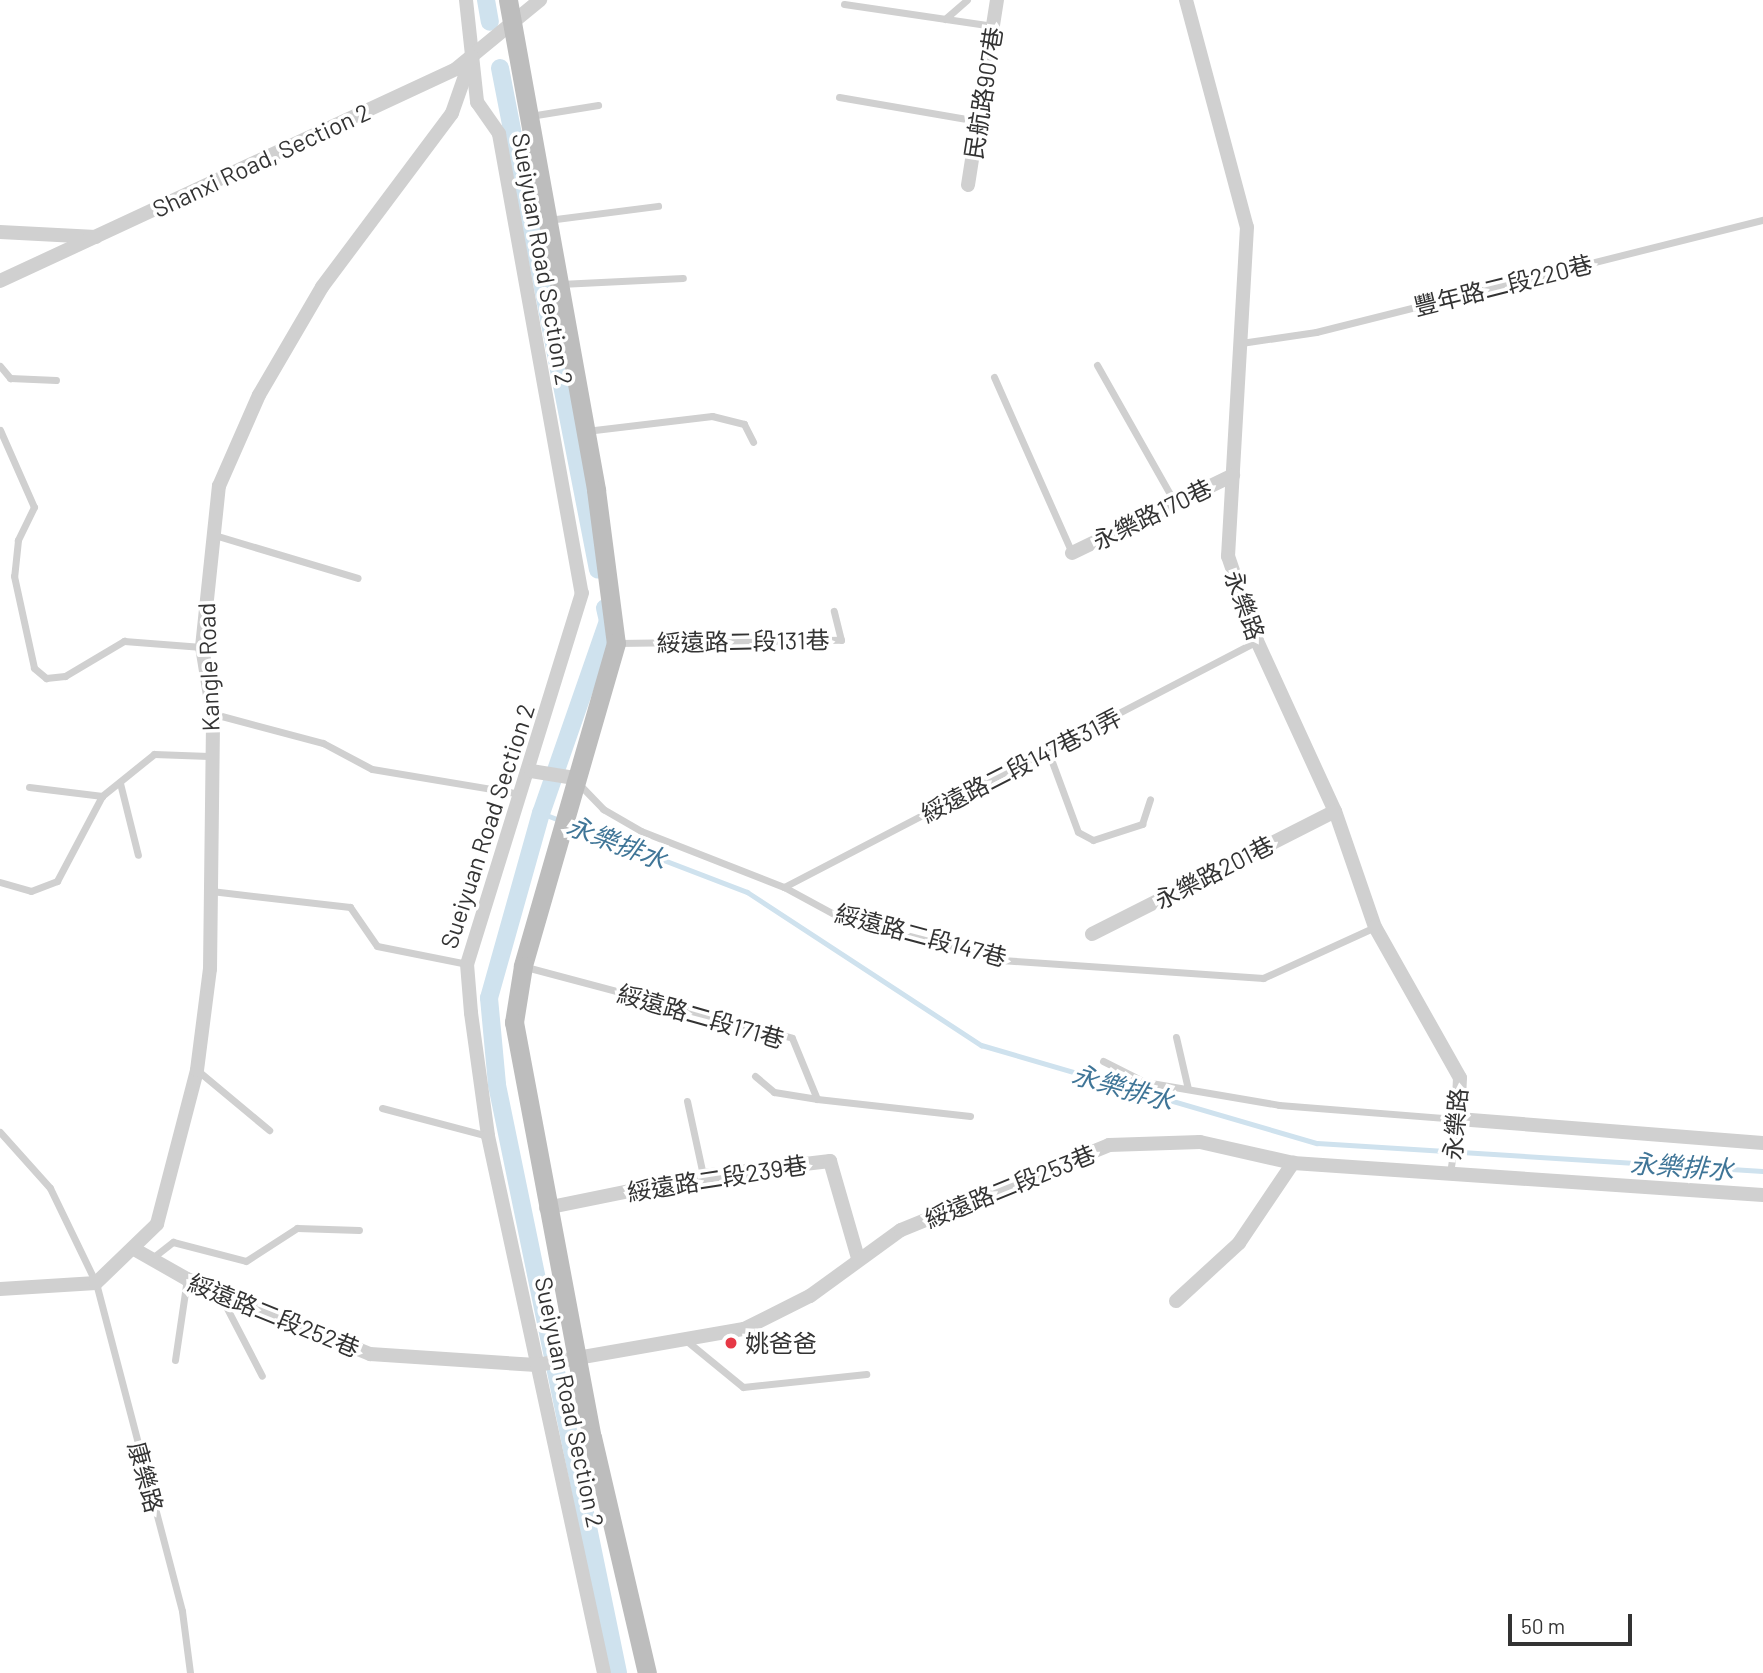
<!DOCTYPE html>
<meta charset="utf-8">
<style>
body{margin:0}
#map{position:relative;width:1763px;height:1673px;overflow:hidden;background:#fff;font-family:Barlow,"Noto Sans TC",sans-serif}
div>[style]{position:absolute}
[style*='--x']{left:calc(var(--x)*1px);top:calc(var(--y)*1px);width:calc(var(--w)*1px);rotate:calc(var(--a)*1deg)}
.stream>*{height:5px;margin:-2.5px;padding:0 2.5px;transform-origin:2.5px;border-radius:2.5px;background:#cfe2ee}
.canal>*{height:18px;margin:-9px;padding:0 9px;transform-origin:9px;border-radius:9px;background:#cfe2ee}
.lane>*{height:7px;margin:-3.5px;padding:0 3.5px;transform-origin:3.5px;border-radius:3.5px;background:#d0d0d0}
.street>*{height:14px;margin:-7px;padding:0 7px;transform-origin:7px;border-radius:7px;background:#d0d0d0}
.secondary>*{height:19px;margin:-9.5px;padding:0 9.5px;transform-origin:9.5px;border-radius:9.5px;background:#bdbdbd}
.dots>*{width:19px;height:19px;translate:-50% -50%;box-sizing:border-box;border:4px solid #fff;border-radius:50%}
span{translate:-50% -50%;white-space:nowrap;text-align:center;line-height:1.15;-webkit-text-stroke:7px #fff;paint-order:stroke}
.street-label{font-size:24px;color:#333}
.poi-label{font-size:24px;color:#333}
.left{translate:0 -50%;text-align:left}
.water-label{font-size:26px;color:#3f7597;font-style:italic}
.scale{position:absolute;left:1508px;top:1614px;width:124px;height:32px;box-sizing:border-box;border:4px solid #333;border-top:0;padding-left:9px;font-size:21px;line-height:24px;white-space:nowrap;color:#333;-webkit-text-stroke:5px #fff;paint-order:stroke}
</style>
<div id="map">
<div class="stream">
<div style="--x:541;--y:813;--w:221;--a:21"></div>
<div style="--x:747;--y:892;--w:280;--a:33.2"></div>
<div style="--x:981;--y:1045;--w:350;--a:16.3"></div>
<div style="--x:1317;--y:1143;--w:447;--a:3.6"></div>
</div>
<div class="canal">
<div style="--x:486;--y:0;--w:22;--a:80"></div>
<div style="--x:500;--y:68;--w:511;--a:78.95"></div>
<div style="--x:605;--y:608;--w:13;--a:77"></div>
<div style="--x:608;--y:621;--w:203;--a:109.2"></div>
<div style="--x:541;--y:813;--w:192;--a:105.7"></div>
<div style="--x:489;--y:998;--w:87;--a:84.7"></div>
<div style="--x:497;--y:1085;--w:600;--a:78.37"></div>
</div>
<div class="lane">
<div style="--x:844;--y:4;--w:151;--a:8.4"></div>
<div style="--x:945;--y:19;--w:29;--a:-41"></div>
<div style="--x:839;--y:97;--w:141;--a:9.8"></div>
<div style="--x:530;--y:116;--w:69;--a:-9.2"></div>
<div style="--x:548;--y:220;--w:111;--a:-7.3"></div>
<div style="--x:560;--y:284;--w:123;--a:-2.8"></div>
<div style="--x:1241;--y:343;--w:76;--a:-8.3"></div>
<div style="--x:1316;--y:332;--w:461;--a:-14.1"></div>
<div style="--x:1097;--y:365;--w:159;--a:60.5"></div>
<div style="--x:0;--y:366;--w:16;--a:50"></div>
<div style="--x:10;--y:378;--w:46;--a:2.5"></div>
<div style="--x:994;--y:377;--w:193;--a:66.1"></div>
<div style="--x:0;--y:430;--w:84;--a:66.2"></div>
<div style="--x:34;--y:507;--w:37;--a:116"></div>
<div style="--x:18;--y:540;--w:36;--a:96"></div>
<div style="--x:14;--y:576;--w:94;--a:77.7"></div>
<div style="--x:34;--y:668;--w:16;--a:40"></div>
<div style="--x:46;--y:678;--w:19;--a:-6"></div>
<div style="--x:65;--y:676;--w:69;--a:-30.7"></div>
<div style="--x:124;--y:641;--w:78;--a:4.4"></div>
<div style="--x:586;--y:431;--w:127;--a:-6.8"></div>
<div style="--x:712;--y:416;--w:33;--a:14"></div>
<div style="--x:744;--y:424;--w:20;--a:63"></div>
<div style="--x:211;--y:534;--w:153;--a:16.7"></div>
<div style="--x:617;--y:643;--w:224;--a:-0.8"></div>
<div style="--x:841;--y:640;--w:30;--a:-104"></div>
<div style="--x:214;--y:714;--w:113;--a:14.9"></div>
<div style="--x:323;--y:743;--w:55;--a:28"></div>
<div style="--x:372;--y:769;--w:152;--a:9.5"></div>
<div style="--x:1048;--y:751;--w:86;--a:69.7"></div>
<div style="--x:1078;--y:832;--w:17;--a:28"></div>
<div style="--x:1093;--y:840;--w:52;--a:-18.1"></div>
<div style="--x:1142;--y:824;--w:26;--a:-72"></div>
<div style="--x:120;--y:783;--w:74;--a:76"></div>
<div style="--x:579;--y:784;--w:35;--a:46"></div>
<div style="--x:603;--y:809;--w:44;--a:30.1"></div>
<div style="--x:641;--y:831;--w:154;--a:21.4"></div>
<div style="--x:784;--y:887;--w:65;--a:28.5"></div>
<div style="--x:841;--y:918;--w:165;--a:14.7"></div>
<div style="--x:1001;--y:960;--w:263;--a:3.9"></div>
<div style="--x:1263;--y:978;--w:123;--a:-24.5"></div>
<div style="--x:29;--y:787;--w:74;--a:7"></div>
<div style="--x:0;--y:882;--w:32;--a:16"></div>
<div style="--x:31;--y:891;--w:28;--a:-21"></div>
<div style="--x:57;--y:881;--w:96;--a:-62.1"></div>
<div style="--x:102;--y:796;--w:67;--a:-38.9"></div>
<div style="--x:154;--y:754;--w:55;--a:2.1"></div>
<div style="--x:784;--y:887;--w:533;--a:-27.48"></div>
<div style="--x:211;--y:891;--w:140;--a:6.6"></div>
<div style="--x:350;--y:907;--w:47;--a:55.3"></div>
<div style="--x:377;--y:946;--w:92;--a:11.3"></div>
<div style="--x:526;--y:967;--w:275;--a:14.9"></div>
<div style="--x:792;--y:1038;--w:66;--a:67.7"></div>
<div style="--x:817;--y:1099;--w:154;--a:6.3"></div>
<div style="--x:1176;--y:1037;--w:53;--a:77"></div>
<div style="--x:1103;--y:1061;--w:47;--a:26.6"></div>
<div style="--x:1145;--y:1082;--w:136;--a:9.7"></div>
<div style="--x:1279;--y:1105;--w:180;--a:4.5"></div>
<div style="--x:1458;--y:1119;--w:55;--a:98.4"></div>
<div style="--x:197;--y:1070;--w:94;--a:39.8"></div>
<div style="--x:755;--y:1076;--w:25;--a:40"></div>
<div style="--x:774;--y:1092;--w:44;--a:9.2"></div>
<div style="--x:687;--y:1101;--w:76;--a:77.8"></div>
<div style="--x:382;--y:1108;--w:110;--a:14.8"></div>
<div style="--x:0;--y:1132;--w:75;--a:48.2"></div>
<div style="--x:50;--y:1188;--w:106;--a:64.2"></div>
<div style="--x:96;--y:1283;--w:339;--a:75.3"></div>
<div style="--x:182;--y:1611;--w:63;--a:82.6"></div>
<div style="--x:151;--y:1259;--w:28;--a:-38"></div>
<div style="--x:173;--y:1242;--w:75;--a:14.6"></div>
<div style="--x:246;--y:1261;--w:61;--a:-32.9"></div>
<div style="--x:297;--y:1228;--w:62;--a:1.8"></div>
<div style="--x:219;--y:1293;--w:93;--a:62.6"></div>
<div style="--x:688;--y:1342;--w:71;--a:39.3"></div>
<div style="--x:743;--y:1387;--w:124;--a:-6"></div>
<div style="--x:175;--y:1360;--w:82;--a:-81.6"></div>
</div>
<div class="street">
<div style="--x:466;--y:0;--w:103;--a:83.8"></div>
<div style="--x:477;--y:102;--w:39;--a:55"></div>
<div style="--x:499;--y:134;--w:466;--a:79.8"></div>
<div style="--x:582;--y:593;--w:388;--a:107.2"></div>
<div style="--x:467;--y:964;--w:49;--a:85.3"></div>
<div style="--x:471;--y:1013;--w:124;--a:82.1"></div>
<div style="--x:488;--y:1136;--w:549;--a:77.81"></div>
<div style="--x:1186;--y:0;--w:235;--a:75"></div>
<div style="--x:1247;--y:227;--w:330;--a:93.3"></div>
<div style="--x:1228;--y:556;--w:90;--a:71.2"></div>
<div style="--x:1257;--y:641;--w:187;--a:65.4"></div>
<div style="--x:1335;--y:811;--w:123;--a:71"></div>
<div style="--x:1375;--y:927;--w:173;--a:60.6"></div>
<div style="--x:1460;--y:1078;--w:41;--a:92.8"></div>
<div style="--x:1458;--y:1119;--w:306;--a:4.5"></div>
<div style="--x:968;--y:185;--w:187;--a:-81.1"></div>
<div style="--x:0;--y:232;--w:96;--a:3"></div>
<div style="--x:0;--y:281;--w:503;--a:-24.93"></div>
<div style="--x:456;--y:69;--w:109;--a:-39.4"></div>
<div style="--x:1072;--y:553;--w:179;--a:-25.8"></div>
<div style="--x:531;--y:771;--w:44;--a:9.2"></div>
<div style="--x:1092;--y:934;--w:272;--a:-26.8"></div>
<div style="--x:546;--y:1208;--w:160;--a:-11.5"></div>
<div style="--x:703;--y:1176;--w:128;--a:-6.7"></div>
<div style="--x:830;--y:1161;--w:101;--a:73.9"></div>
<div style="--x:134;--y:1249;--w:61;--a:29.5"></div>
<div style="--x:187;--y:1279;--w:198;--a:22.3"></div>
<div style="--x:370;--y:1354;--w:167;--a:3.8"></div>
<div style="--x:537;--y:1365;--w:210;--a:-9.9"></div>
<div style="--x:744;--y:1329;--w:74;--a:-26.6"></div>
<div style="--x:810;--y:1296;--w:112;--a:-36"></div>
<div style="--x:901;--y:1230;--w:225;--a:-22.2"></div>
<div style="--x:1109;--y:1145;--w:91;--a:-1.9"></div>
<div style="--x:1200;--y:1142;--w:95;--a:12.7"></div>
<div style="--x:1293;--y:1163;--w:471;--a:3.9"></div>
<div style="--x:0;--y:1289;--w:96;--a:-3.6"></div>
<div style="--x:96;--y:1283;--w:85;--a:-44"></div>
<div style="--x:157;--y:1224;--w:159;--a:-75.4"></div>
<div style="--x:197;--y:1070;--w:102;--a:-82.7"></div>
<div style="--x:210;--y:969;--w:255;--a:-89.3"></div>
<div style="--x:213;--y:714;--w:68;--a:-99.3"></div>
<div style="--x:202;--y:647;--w:162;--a:-84"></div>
<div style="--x:219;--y:486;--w:99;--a:-66.3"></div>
<div style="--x:259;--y:395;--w:125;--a:-59.7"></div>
<div style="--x:322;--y:287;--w:217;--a:-53.2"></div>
<div style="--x:452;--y:113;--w:60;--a:-70.7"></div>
<div style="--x:1176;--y:1301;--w:86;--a:-42.6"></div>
<div style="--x:1239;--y:1243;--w:97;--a:-56"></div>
</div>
<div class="secondary">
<div style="--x:508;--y:0;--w:498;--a:79.8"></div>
<div style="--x:596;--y:490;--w:154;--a:82.6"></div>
<div style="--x:616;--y:643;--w:336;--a:106.1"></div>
<div style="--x:523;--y:966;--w:57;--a:99.1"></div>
<div style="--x:514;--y:1022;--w:422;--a:79.4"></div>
<div style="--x:592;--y:1437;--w:242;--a:76.9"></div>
</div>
<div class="dots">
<div style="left:731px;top:1343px;background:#e63946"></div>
</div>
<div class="street-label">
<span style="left:983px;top:93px;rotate:-81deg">民航路907巷</span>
<span style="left:261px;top:160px;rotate:-25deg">Shanxi Road, Section 2</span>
<span style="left:543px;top:259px;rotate:80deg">Sueiyuan Road Section 2</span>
<span style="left:1503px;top:285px;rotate:-14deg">豐年路二段220巷</span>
<span style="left:1152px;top:514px;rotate:-26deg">永樂路170巷</span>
<span style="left:1245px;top:605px;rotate:70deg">永樂路</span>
<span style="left:743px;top:641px;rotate:-1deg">綏遠路二段131巷</span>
<span style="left:208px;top:667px;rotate:-92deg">Kangle Road</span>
<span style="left:1021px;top:765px;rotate:-27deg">綏遠路二段147巷31弄</span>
<span style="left:487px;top:826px;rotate:-72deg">Sueiyuan Road Section 2</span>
<span style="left:1214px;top:872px;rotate:-27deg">永樂路201巷</span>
<span style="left:921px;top:935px;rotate:15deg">綏遠路二段147巷</span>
<span style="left:701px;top:1016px;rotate:16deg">綏遠路二段171巷</span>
<span style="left:1455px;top:1124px;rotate:-85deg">永樂路</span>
<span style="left:717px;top:1178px;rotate:-9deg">綏遠路二段239巷</span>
<span style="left:1010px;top:1186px;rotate:-22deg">綏遠路二段253巷</span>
<span style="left:274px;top:1315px;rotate:22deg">綏遠路二段252巷</span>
<span style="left:570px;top:1402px;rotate:78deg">Sueiyuan Road Section 2</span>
<span style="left:146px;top:1477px;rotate:75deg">康樂路</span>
</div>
<div class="poi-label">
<span class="left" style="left:745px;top:1343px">姚爸爸</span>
</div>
<div class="water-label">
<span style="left:617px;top:842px;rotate:21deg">永樂排水</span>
<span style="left:1123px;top:1087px;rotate:16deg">永樂排水</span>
<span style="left:1682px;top:1166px;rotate:4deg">永樂排水</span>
</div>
<div class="scale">50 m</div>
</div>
